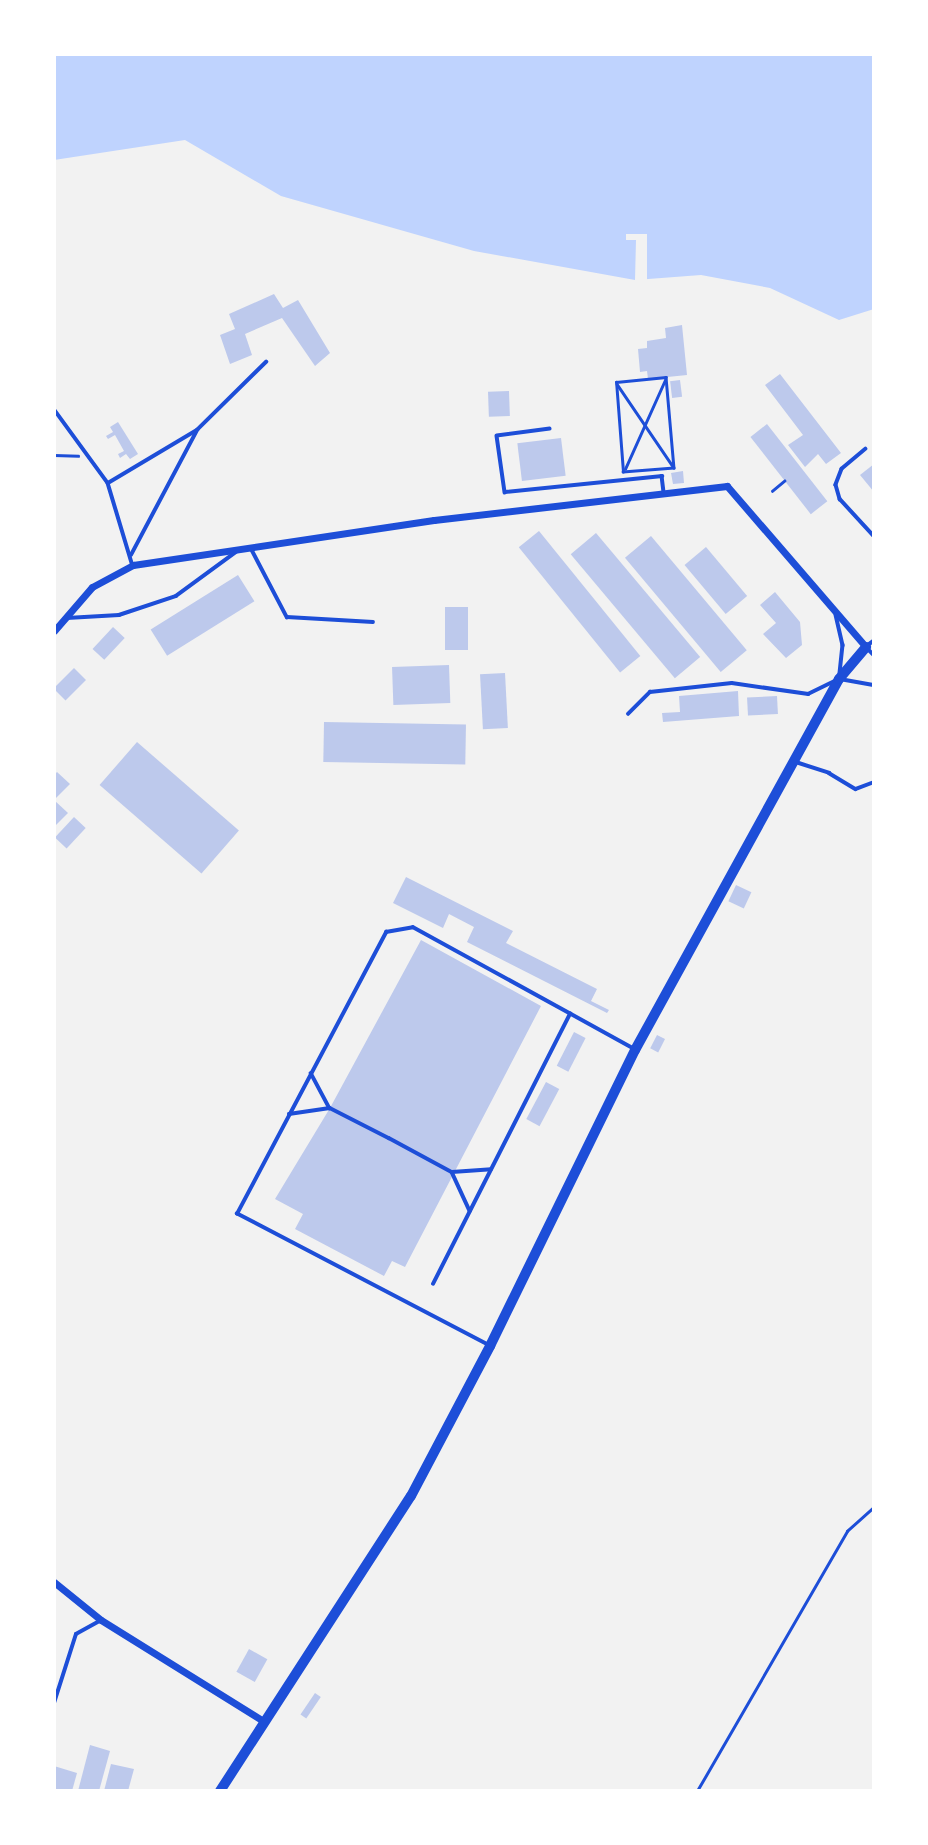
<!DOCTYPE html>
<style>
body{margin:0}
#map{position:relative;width:928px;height:1845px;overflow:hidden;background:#f2f2f2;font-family:Lato,sans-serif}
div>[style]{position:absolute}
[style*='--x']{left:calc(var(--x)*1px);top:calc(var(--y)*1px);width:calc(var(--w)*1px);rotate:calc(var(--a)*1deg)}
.water>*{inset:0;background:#bfd3fe}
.pier>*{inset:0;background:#f2f2f2}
.building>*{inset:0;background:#bdc9ec;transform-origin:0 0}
.path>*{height:2.5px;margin:-1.25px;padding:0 1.25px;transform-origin:1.25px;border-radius:1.25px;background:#1d4ed8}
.service>*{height:3.5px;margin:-1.75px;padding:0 1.75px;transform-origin:1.75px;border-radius:1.75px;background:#1d4ed8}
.minor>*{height:7px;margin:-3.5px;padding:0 3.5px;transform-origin:3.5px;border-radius:3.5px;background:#1d4ed8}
.secondary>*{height:10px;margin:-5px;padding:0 5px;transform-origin:5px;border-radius:5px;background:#1d4ed8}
span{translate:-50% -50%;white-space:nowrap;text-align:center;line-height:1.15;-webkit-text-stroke:6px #fff;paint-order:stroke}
.frame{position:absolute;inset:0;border:56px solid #fff;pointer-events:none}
</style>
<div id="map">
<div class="water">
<div style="clip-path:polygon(54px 54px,874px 54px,874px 309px,839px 320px,770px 288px,701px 275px,635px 280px,474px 251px,281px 196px,185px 140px,54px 160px)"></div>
</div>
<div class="pier">
<div style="clip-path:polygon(626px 234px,647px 234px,647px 280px,635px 280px,636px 240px,626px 240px)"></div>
</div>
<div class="building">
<div style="clip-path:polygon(274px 294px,283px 308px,298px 300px,330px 353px,315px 366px,282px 318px,245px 334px,252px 355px,230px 364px,220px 335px,235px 329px,229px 314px)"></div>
<div style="clip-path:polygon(682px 325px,687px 375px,648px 379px,647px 371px,640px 372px,638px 349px,647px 348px,647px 341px,666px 338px,665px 328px)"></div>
<div style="clip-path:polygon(780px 374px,841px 453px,826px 464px,818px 454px,805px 467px,788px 445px,803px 435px,765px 385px)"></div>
<div style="left:680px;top:380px;width:17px;height:10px;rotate:83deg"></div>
<div style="left:509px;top:391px;width:25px;height:21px;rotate:88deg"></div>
<div style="clip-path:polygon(118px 422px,138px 454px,130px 459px,126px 454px,120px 458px,118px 454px,124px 451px,115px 435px,108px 439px,106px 436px,113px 432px,110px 427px)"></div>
<div style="left:767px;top:424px;width:98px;height:21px;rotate:52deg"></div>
<div style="left:561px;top:438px;width:38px;height:44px;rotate:83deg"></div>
<div style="clip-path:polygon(874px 464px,874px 492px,860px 475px)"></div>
<div style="clip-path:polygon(683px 471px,684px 483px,673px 484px,671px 473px)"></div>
<div style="left:539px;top:531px;width:161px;height:26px;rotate:51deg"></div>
<div style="left:596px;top:533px;width:162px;height:33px;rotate:50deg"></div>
<div style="left:651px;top:536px;width:149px;height:34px;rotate:50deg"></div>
<div style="left:706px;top:547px;width:64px;height:28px;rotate:50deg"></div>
<div style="left:238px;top:575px;width:31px;height:103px;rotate:58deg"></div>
<div style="clip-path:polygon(775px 592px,800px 622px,802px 645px,786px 658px,763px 634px,776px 623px,760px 605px)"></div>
<div style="left:445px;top:607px;width:23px;height:43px"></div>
<div style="left:113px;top:627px;width:16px;height:30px;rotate:43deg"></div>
<div style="left:449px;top:665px;width:38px;height:57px;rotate:88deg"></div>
<div style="left:74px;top:668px;width:17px;height:29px;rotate:45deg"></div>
<div style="left:505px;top:673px;width:55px;height:25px;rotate:87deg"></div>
<div style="clip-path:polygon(738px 691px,739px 716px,663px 722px,662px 713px,680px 712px,679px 696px)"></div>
<div style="left:777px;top:696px;width:18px;height:30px;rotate:87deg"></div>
<div style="left:324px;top:722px;width:142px;height:40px;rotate:1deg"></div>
<div style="left:137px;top:742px;width:135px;height:57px;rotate:41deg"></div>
<div style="clip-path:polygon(57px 772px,70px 784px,54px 800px,54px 775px)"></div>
<div style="clip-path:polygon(54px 800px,68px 813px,54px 827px)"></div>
<div style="left:74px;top:817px;width:16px;height:28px;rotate:43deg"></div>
<div style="clip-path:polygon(406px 877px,513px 931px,506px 943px,597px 989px,591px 1001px,609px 1010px,607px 1013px,467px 942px,474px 927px,449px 914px,443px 928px,393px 903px)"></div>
<div style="left:736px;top:885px;width:17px;height:18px;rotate:25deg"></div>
<div style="clip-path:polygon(421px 940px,541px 1006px,405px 1267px,392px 1261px,384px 1276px,295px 1229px,303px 1214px,275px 1199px,330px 1108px)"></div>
<div style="left:574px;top:1032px;width:13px;height:38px;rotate:27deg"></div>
<div style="left:657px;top:1035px;width:9px;height:15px;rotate:27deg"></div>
<div style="left:546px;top:1082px;width:15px;height:42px;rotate:28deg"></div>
<div style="left:249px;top:1649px;width:21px;height:26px;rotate:29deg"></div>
<div style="left:315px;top:1693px;width:7px;height:26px;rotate:34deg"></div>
<div style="clip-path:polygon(90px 1745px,110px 1751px,99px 1791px,78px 1791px)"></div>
<div style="clip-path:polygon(111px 1764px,134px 1769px,128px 1791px,104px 1791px)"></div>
<div style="clip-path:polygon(54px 1766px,77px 1773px,72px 1791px,54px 1791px)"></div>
</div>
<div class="path">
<div style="--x:666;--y:377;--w:91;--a:85"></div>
<div style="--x:674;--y:468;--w:51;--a:175.5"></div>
<div style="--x:623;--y:472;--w:90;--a:-94.4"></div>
<div style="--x:616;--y:382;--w:50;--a:-5.7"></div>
<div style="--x:617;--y:384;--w:98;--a:55.8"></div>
<div style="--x:54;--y:455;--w:24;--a:2"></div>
<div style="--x:625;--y:469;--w:98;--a:-65.8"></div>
<div style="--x:772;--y:491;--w:16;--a:-40"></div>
<div style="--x:697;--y:1791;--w:300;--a:-60"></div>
<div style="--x:847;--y:1531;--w:36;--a:-42"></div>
</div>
<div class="service">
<div style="--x:54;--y:409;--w:92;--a:53.9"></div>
<div style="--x:108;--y:483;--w:84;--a:73.3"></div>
<div style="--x:550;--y:429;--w:53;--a:172.5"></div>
<div style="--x:497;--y:436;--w:57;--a:81.9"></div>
<div style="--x:505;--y:492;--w:158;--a:-5.8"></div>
<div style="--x:662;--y:476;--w:17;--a:83"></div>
<div style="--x:866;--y:449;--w:31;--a:140"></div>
<div style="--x:842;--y:469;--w:17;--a:111"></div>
<div style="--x:836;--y:485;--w:15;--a:74"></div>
<div style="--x:840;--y:499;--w:50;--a:47.4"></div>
<div style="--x:108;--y:483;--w:104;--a:-30.8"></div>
<div style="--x:197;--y:430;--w:97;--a:-44.6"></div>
<div style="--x:252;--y:550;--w:76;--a:62.4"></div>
<div style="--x:287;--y:617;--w:86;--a:3.3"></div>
<div style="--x:131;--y:555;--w:139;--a:-62.1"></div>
<div style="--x:836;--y:615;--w:31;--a:77"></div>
<div style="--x:843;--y:645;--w:28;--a:96"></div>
<div style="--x:67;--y:618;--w:52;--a:-3.3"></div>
<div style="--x:119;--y:615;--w:60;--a:-18.4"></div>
<div style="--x:176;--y:596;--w:74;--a:-36.3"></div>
<div style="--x:874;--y:641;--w:10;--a:143"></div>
<div style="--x:866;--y:647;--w:11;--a:45"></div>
<div style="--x:840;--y:679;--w:35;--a:10"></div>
<div style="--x:628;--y:714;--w:31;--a:-45"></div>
<div style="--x:650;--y:692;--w:82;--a:-6.3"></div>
<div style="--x:732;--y:683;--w:77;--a:8.2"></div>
<div style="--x:808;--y:694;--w:28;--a:-26"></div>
<div style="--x:796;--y:762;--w:35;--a:18"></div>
<div style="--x:829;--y:773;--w:31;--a:31"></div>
<div style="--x:856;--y:789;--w:19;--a:-21"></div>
<div style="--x:311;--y:1073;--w:40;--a:62"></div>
<div style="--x:289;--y:1114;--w:41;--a:-8.3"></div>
<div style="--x:330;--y:1108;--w:66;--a:27"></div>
<div style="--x:389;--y:1138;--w:72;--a:28.4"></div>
<div style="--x:452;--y:1172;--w:43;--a:65.2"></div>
<div style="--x:452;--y:1172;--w:39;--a:-4"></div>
<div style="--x:433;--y:1284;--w:303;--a:-63.1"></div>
<div style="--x:488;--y:1345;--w:283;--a:-152.4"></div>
<div style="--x:237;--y:1214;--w:319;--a:-62.1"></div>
<div style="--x:386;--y:932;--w:27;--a:-10"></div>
<div style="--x:413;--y:927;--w:251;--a:28.8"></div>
<div style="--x:54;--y:1703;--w:72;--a:-72.3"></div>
<div style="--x:76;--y:1634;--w:29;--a:-29"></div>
</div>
<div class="minor">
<div style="--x:54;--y:631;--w:58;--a:-49.2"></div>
<div style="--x:92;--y:587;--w:47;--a:-28.2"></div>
<div style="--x:133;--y:565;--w:304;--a:-8.5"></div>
<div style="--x:434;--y:520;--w:295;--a:-6.6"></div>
<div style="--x:727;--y:486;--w:213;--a:49.2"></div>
<div style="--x:54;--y:1582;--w:60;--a:39"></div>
<div style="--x:101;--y:1620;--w:193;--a:31.9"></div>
</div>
<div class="secondary">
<div style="--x:220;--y:1791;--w:351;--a:-57.1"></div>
<div style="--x:411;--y:1496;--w:170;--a:-62.2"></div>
<div style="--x:490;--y:1346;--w:330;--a:-63.9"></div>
<div style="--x:635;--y:1050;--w:423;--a:-61.2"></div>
<div style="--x:839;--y:679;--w:42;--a:-49.8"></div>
</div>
<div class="frame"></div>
</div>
